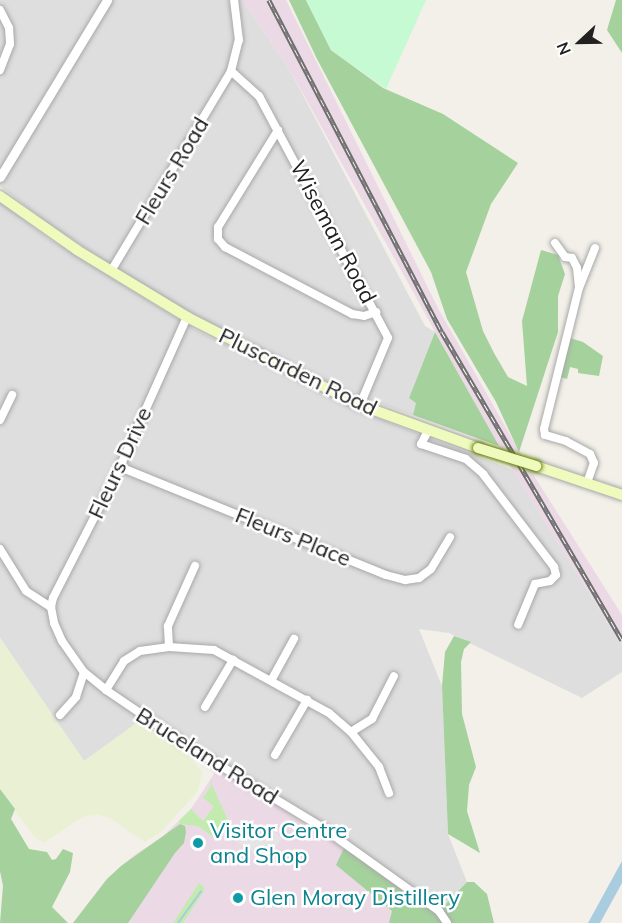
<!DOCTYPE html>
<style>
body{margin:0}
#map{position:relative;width:622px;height:923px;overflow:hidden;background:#f2f0e8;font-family:Mulish,sans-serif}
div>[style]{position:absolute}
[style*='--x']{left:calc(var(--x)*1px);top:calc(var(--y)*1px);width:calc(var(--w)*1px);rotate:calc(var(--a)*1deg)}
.residential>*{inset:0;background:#dfdede}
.industrial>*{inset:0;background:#ebdae5}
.farmland>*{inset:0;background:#eaf0d4}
.grass>*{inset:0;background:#c4ebaf}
.forest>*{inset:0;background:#a5d19d}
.park>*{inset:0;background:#c6fad2}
.parking>*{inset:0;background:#e5e5e5}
.water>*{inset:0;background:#a9ccdf}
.stream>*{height:2px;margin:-1px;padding:0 1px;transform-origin:1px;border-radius:1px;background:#a9ccdf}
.roads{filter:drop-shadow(0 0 2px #a8a8a8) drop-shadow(0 0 2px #a8a8a8)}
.minor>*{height:8px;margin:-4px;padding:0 4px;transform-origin:4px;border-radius:4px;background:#fff}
.tertiary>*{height:9px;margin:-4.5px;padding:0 4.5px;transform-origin:4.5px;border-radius:4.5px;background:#fff}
.secondary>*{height:10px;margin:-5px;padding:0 5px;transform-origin:5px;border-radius:5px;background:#effabd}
.rail>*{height:4.5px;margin-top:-2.25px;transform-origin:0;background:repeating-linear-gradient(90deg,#fff 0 7px,#6f6f6f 0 14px);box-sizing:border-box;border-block:2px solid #6f6f6f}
.bridges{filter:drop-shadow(0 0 2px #607d04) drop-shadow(0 0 2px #607d04)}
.secondary-bridge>*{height:10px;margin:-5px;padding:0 5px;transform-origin:5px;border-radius:5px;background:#effabd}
.dots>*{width:16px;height:16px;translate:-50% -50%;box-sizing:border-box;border:3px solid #fff;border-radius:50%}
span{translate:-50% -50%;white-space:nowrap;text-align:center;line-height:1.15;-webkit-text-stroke:5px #fff;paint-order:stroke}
.street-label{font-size:22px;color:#212121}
.culture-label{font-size:22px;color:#0d838f}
.left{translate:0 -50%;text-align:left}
.north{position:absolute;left:550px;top:12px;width:60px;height:60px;-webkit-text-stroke:4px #fff;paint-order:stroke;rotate:248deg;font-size:16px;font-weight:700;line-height:24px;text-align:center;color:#212121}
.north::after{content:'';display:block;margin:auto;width:21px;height:27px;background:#212121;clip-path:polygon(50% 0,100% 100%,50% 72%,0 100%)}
</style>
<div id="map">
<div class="residential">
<div style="clip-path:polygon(0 0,242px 0,286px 63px,425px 326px,435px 332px,409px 398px,417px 403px,413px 415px,354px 395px,195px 315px,122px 272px,48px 223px,0 186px)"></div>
<div style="clip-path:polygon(0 202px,49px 239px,194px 329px,357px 410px,513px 470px,622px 646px,622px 672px,582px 698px,449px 633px,419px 629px,442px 686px,448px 834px,467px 882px,439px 911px,144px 718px,84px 761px,0 638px)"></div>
</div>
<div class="industrial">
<div style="clip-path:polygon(242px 0,286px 0,439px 310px,526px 463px,622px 615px,622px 646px,504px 456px,286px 63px)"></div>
<div style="clip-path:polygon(204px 759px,323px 828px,442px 923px,73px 923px,107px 879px,133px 856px,162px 837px,191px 809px,214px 774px)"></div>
</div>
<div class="farmland">
<div style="clip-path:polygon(0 638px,84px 761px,139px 721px,182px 750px,203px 772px,197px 792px,161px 832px,145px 842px,110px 818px,97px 814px,86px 816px,73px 823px,45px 842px,38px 840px,32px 834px,0 789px)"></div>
</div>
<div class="grass">
<div style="clip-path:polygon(210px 780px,227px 818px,224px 828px,213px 837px,198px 826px,180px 824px,179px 821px,191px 809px,203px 821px,214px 806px,203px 798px,211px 786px)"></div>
<div style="clip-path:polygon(199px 883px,204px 887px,204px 891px,183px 923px,173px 923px)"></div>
</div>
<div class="forest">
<div style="clip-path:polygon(289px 0,306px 0,331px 50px,383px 88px,443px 114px,518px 163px,491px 204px,466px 272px,483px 331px,494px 353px,508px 377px,527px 386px,522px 321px,541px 250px,558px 255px,565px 274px,558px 296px,558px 332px,519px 452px,496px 402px,447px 319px,431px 272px,317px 59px)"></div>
<div style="clip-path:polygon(616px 0,622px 0,622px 53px,607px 30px)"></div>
<div style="clip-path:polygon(435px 332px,499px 446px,413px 415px,416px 403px,409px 398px)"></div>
<div style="clip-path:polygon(570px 338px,583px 342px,603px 356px,599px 376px,578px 373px,578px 369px,570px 367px,567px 379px,560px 377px)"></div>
<div style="clip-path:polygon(454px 636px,471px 642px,464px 649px,461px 662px,462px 714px,476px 767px,469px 785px,467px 811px,480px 853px,448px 834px,442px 686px,445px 652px)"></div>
<div style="clip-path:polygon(0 789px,15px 809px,11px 819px,29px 849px,47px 852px,52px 860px,56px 859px,63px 849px,73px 853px,70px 872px,52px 907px,68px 923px,0 923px,3px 886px,0 871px)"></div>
<div style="clip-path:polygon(180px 824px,185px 826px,186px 832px,184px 843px,175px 853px,128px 923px,73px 923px,107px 879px,121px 866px)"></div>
<div style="clip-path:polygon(344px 848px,439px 911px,467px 882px,474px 882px,487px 894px,494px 923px,389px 923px,392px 911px,336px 865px)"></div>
</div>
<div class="park">
<div style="clip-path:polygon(306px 0,426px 0,386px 89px,331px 50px)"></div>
</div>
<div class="parking">
<div style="clip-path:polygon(266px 827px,282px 838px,265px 862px,237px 842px,246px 830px,258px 838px)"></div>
</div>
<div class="water">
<div style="clip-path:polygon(622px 861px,622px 883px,600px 923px,588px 923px)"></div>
</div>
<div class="stream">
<div style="--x:178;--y:923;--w:39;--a:-54"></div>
</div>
<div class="roads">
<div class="minor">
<div style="--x:0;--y:10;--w:20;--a:63"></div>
<div style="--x:9;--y:28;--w:16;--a:86"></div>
<div style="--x:10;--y:44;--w:28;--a:111"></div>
<div style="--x:231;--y:71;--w:38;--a:42"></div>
<div style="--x:259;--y:96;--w:274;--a:61.9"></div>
<div style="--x:388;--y:338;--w:73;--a:112.7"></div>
<div style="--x:278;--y:130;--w:114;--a:121.7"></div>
<div style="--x:218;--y:227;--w:12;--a:90"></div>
<div style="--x:218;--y:239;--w:11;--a:49"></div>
<div style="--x:225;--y:247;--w:144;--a:27.8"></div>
<div style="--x:352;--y:314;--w:12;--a:9"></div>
<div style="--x:364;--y:316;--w:13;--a:-18"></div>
<div style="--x:555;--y:243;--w:17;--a:54"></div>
<div style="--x:565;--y:257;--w:7;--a:8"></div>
<div style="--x:572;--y:258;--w:11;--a:63"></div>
<div style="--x:577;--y:268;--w:18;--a:84"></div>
<div style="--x:111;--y:271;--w:233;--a:-59"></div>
<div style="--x:231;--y:71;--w:32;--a:-76"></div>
<div style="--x:239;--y:40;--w:40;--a:-97.1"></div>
<div style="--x:187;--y:317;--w:164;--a:114.1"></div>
<div style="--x:120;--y:467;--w:147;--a:117.1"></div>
<div style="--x:53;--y:598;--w:9;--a:103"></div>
<div style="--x:51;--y:607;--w:16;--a:79"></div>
<div style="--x:54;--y:623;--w:20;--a:66"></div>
<div style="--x:62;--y:641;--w:38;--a:55"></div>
<div style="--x:84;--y:672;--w:28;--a:39"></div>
<div style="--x:106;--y:690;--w:109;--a:34.1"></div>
<div style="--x:196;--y:751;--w:149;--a:31.2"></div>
<div style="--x:323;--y:828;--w:143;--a:35.6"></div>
<div style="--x:439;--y:911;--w:14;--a:56"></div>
<div style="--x:0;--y:420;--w:28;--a:-64"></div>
<div style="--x:428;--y:431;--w:15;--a:118"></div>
<div style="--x:421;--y:444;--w:47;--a:18.4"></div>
<div style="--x:466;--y:459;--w:23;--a:41"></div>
<div style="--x:483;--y:474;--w:117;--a:52.6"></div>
<div style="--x:554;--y:567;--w:8;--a:76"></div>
<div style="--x:556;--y:575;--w:8;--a:135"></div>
<div style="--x:550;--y:581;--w:15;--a:169"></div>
<div style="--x:535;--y:584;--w:44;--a:112.5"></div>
<div style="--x:120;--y:467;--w:287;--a:22.1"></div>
<div style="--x:386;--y:575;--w:20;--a:15"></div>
<div style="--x:405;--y:580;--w:14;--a:-8"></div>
<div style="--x:419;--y:578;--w:15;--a:-37"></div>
<div style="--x:431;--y:569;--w:37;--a:-59"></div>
<div style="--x:587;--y:483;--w:21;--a:-71"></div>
<div style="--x:594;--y:463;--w:10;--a:-114"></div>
<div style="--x:590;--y:454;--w:27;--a:-152"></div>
<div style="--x:566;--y:441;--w:22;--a:-164"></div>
<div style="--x:545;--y:435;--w:6;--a:-99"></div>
<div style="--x:544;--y:429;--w:145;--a:-76.1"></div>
<div style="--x:579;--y:288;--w:43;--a:-68.2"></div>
<div style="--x:0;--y:549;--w:49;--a:58.2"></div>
<div style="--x:26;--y:591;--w:30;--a:33"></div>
<div style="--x:169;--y:647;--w:21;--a:-93"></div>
<div style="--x:168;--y:626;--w:66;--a:-65.8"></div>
<div style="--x:272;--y:679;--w:46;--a:-61.2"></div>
<div style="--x:106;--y:690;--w:34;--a:-58"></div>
<div style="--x:124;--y:661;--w:19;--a:-32"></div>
<div style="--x:140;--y:651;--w:29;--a:-8"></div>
<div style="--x:169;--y:647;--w:45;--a:3.8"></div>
<div style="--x:214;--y:650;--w:131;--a:28.7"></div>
<div style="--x:329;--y:713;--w:29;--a:41"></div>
<div style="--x:351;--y:732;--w:45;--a:51.3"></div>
<div style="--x:379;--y:767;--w:28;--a:69"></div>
<div style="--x:205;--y:707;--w:55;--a:-59.2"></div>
<div style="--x:60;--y:715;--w:24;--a:-48"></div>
<div style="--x:76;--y:697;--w:26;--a:-72"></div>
<div style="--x:351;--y:732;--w:25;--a:-32"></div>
<div style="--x:372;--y:719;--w:48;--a:-62.9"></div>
<div style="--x:275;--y:755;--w:64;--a:-59.8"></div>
</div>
<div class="tertiary">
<div style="--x:0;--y:177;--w:207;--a:-58.8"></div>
</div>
<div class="secondary">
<div style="--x:0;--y:196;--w:94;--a:35"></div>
<div style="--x:77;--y:250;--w:129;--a:31.3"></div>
<div style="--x:187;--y:317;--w:194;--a:27"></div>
<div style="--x:360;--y:405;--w:126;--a:20"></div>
<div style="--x:536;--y:466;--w:91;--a:18.6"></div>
</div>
</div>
<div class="rail">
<div style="--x:269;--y:0;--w:374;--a:62.5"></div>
<div style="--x:442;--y:332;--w:357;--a:59.7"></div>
</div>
<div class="bridges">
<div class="secondary-bridge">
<div style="--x:478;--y:448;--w:61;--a:17.2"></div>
</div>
</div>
<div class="dots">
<div style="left:198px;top:843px;background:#0f9aa8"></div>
<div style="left:238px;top:898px;background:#0f9aa8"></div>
</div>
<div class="street-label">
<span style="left:172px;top:171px;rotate:-59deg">Fleurs Road</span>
<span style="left:333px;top:232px;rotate:62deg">Wiseman Road</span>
<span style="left:298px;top:372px;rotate:26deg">Pluscarden Road</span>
<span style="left:120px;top:463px;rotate:-65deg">Fleurs Drive</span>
<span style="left:293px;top:537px;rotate:22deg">Fleurs Place</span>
<span style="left:207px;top:756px;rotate:32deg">Bruceland Road</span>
</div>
<div class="culture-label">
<span class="left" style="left:210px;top:843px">Visitor Centre<br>and Shop</span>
<span class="left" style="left:250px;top:898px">Glen Moray Distillery</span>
</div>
<div class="north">N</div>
</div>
